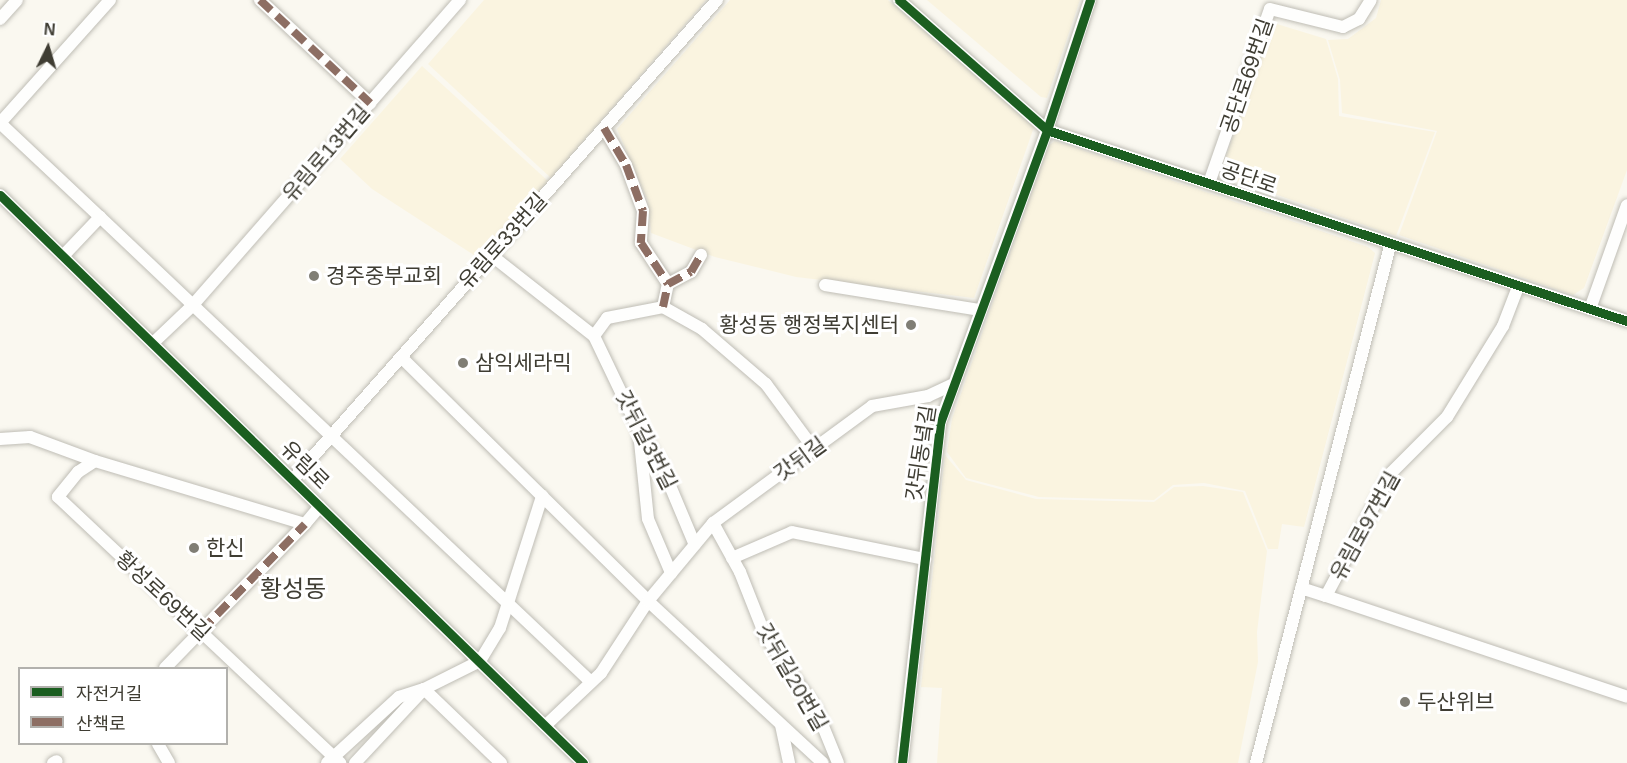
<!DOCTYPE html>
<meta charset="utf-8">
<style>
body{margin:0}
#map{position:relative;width:1627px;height:763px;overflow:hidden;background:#faf8f0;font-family:Arial,"Noto Sans KR",sans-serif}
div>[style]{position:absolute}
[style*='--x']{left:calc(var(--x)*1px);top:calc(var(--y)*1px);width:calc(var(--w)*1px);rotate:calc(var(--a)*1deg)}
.built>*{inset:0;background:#faf4e0}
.roads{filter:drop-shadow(0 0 2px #bfbdb5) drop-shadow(0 0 2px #bfbdb5)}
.minor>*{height:12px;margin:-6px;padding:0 6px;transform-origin:6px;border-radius:6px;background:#fefefd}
.quiet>*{height:8px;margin-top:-4px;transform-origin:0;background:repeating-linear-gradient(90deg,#8d6e63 0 15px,transparent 0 23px)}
.cycleway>*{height:9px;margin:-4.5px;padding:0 4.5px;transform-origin:4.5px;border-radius:4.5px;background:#1b5e20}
.dots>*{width:16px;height:16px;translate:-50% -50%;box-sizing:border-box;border:3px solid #fff;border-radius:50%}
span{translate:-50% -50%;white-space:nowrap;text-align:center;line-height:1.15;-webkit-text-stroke:6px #fff;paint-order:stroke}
.street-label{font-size:21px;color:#3f3d33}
.poi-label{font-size:21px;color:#3f3d33}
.left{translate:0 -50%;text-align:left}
.right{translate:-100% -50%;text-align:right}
.quarter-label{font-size:24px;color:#3f3d33}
.legend{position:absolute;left:18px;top:667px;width:210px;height:78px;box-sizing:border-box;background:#fff;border:2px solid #b2b1ad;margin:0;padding:8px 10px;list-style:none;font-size:18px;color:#3f3d33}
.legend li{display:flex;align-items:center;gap:12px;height:30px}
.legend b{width:30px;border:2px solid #b2b1ad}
.north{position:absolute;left:18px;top:18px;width:60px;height:60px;-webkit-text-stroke:4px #fff;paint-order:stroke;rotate:5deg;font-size:16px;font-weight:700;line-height:24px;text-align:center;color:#3f3d33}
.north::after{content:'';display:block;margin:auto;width:21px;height:27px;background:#3f3d33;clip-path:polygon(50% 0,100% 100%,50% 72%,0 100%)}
</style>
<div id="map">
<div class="built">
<div style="clip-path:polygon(484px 0,706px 0,551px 178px,428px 64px)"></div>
<div style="clip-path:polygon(730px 0,888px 0,1034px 127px,974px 298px,796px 277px,715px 257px,651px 233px,648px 201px,617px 129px)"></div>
<div style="clip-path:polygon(927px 0,1080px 0,1047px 98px,1041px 97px)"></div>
<div style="clip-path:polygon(1381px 0,1627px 0,1627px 170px,1584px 288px,1573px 295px,1399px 235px,1437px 131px,1342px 113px,1340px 80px,1328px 40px,1348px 39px,1376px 18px)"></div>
<div style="clip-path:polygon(1277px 24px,1326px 39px,1338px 79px,1339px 116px,1435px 132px,1396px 236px,1225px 177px,1221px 172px,1270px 25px)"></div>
<div style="clip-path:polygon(422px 66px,548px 181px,480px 259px,372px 189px,340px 159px)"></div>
<div style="clip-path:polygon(1055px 141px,1368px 247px,1375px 253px,1304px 527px,1282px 524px,1278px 549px,1268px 549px,1245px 491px,1204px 483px,1173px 485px,1154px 500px,1039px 497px,966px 478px,947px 452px,952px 419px,1048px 146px)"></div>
<div style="clip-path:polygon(945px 455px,966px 480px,1036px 499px,1154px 502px,1174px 487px,1203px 486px,1243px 492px,1267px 551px,1257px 632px,1258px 662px,1238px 763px,937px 763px,942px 688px,921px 687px)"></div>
</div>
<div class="roads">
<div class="minor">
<div style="--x:260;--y:0;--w:151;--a:43.1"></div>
<div style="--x:899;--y:0;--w:197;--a:41.3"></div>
<div style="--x:1047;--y:130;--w:611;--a:18.23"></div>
<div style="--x:0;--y:19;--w:25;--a:-48"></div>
<div style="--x:604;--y:128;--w:43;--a:59.3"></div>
<div style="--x:626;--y:165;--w:49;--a:69.7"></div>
<div style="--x:643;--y:211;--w:32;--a:94"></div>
<div style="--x:641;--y:243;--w:49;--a:56.6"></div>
<div style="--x:1209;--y:183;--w:184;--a:-70.7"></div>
<div style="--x:1270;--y:9;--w:75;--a:13.9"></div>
<div style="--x:1343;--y:27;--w:18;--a:-27"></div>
<div style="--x:1359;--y:19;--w:22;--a:-58"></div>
<div style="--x:0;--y:195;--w:814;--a:44.25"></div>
<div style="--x:100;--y:217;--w:137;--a:-136.8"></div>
<div style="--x:0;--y:123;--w:165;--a:-48.2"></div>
<div style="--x:491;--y:255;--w:131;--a:38.2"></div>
<div style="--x:594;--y:336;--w:102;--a:64.4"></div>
<div style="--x:638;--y:428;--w:48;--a:58.6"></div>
<div style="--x:663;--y:469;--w:82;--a:67.2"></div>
<div style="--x:63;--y:256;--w:54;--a:-46.5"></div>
<div style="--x:100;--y:217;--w:676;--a:43.44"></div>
<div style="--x:825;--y:285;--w:156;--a:9.2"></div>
<div style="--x:663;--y:307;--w:24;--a:-78"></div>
<div style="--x:668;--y:284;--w:26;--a:-28"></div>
<div style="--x:691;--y:272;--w:20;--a:-60"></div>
<div style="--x:1590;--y:309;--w:110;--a:-70.4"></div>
<div style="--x:594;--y:336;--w:22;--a:-54"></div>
<div style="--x:607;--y:318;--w:57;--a:-11.1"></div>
<div style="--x:663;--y:307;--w:45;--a:29.4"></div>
<div style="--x:702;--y:329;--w:84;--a:40.7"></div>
<div style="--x:766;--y:384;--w:81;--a:53.6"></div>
<div style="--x:153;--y:343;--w:54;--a:-43.5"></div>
<div style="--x:192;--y:306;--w:407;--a:-48.8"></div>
<div style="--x:401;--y:357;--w:347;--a:44.6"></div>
<div style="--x:648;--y:601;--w:238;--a:42.8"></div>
<div style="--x:639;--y:432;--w:87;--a:84.1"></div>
<div style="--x:648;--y:519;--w:59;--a:66.9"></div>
<div style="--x:0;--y:439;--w:30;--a:-4"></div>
<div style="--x:30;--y:437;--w:69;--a:20.3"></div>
<div style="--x:95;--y:461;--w:219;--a:16.7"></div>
<div style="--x:305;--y:524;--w:23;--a:-50"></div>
<div style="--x:95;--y:461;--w:20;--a:147"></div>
<div style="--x:78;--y:472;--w:32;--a:129"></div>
<div style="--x:58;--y:497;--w:388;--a:43.3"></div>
<div style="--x:294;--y:478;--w:638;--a:-48.49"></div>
<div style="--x:713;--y:523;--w:56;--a:61.1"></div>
<div style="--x:740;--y:572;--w:68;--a:68.4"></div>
<div style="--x:765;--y:635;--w:90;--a:55.4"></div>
<div style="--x:816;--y:709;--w:58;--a:67.8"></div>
<div style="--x:732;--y:558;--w:65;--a:-23.4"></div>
<div style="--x:792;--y:532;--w:136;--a:11.5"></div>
<div style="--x:1301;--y:588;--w:26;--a:18"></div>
<div style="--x:1326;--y:596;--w:140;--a:-62"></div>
<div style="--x:1392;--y:472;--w:78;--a:-45"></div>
<div style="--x:1447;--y:417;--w:107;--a:-58.4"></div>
<div style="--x:1503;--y:326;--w:42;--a:-69"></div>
<div style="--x:1326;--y:596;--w:317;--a:18.5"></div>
<div style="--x:165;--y:668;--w:201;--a:-45.8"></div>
<div style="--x:781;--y:725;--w:39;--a:78"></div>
<div style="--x:545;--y:726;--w:77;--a:-43.4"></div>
<div style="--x:601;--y:673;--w:86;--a:-56.9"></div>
<div style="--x:648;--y:601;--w:102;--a:-50.2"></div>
<div style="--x:713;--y:523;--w:197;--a:-36.3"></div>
<div style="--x:872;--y:406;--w:57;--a:-10.1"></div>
<div style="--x:928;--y:396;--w:26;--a:-25"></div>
<div style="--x:158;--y:744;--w:22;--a:60"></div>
<div style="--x:53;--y:763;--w:4;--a:-27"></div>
<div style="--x:327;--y:763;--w:98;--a:-42.5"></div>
<div style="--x:399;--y:697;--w:26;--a:-18"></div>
<div style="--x:424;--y:689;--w:63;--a:-26.6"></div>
<div style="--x:480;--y:661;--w:39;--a:-59"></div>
<div style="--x:500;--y:628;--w:139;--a:-72.3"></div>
<div style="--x:355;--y:763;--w:101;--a:-47"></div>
<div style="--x:424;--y:689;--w:107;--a:43.9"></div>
<div style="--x:902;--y:763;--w:342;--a:-83.6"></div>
<div style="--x:940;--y:423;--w:312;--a:-69.9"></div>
<div style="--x:1047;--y:130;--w:137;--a:-71.7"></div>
<div style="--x:1256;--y:763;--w:534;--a:-75.47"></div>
</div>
</div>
<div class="quiet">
<div style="--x:260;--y:0;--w:151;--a:43.1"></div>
<div style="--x:604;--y:128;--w:43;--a:59.3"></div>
<div style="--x:626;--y:165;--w:49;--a:69.7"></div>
<div style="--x:643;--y:211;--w:32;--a:94"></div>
<div style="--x:641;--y:243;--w:49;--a:56.6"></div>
<div style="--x:663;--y:307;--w:24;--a:-78"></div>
<div style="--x:668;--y:284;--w:26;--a:-28"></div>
<div style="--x:691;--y:272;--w:20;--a:-60"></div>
<div style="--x:201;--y:631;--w:149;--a:-45.8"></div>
</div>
<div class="cycleway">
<div style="--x:899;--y:0;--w:197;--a:41.3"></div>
<div style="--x:1047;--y:130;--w:611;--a:18.23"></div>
<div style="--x:0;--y:195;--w:814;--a:44.25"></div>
<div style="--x:902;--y:763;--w:342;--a:-83.6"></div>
<div style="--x:940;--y:423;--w:312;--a:-69.9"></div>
<div style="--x:1047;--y:130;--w:137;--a:-71.7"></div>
</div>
<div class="dots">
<div style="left:314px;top:276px;background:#807e75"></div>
<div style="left:911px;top:325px;background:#807e75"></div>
<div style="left:463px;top:363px;background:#807e75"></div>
<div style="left:194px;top:548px;background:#807e75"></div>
<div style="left:1405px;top:702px;background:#807e75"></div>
</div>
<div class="street-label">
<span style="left:1247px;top:76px;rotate:-71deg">공단로69번길</span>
<span style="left:326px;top:153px;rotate:-49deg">유림로13번길</span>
<span style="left:1249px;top:178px;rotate:19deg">공단로</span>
<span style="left:503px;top:241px;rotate:-48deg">유림로33번길</span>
<span style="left:646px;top:440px;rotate:63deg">갓뒤길3번길</span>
<span style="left:921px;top:453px;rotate:-81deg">갓뒤동녘길</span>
<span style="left:800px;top:459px;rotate:-36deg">갓뒤길</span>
<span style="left:305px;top:465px;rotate:45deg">유림로</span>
<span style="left:1365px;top:526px;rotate:-61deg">유림로97번길</span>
<span style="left:163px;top:596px;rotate:43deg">황성로69번길</span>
<span style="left:792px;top:677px;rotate:60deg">갓뒤길20번길</span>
</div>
<div class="poi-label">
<span class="left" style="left:326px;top:276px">경주중부교회</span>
<span class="right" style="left:899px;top:325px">황성동 행정복지센터</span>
<span class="left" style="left:475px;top:363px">삼익세라믹</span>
<span class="left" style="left:206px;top:548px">한신</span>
<span class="left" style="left:1417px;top:702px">두산위브</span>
</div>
<div class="quarter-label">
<span style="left:293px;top:589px">황성동</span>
</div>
<ul class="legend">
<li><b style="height:8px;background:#1b5e20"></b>자전거길</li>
<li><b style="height:8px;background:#8d6e63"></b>산책로</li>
</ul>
<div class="north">N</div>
</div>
